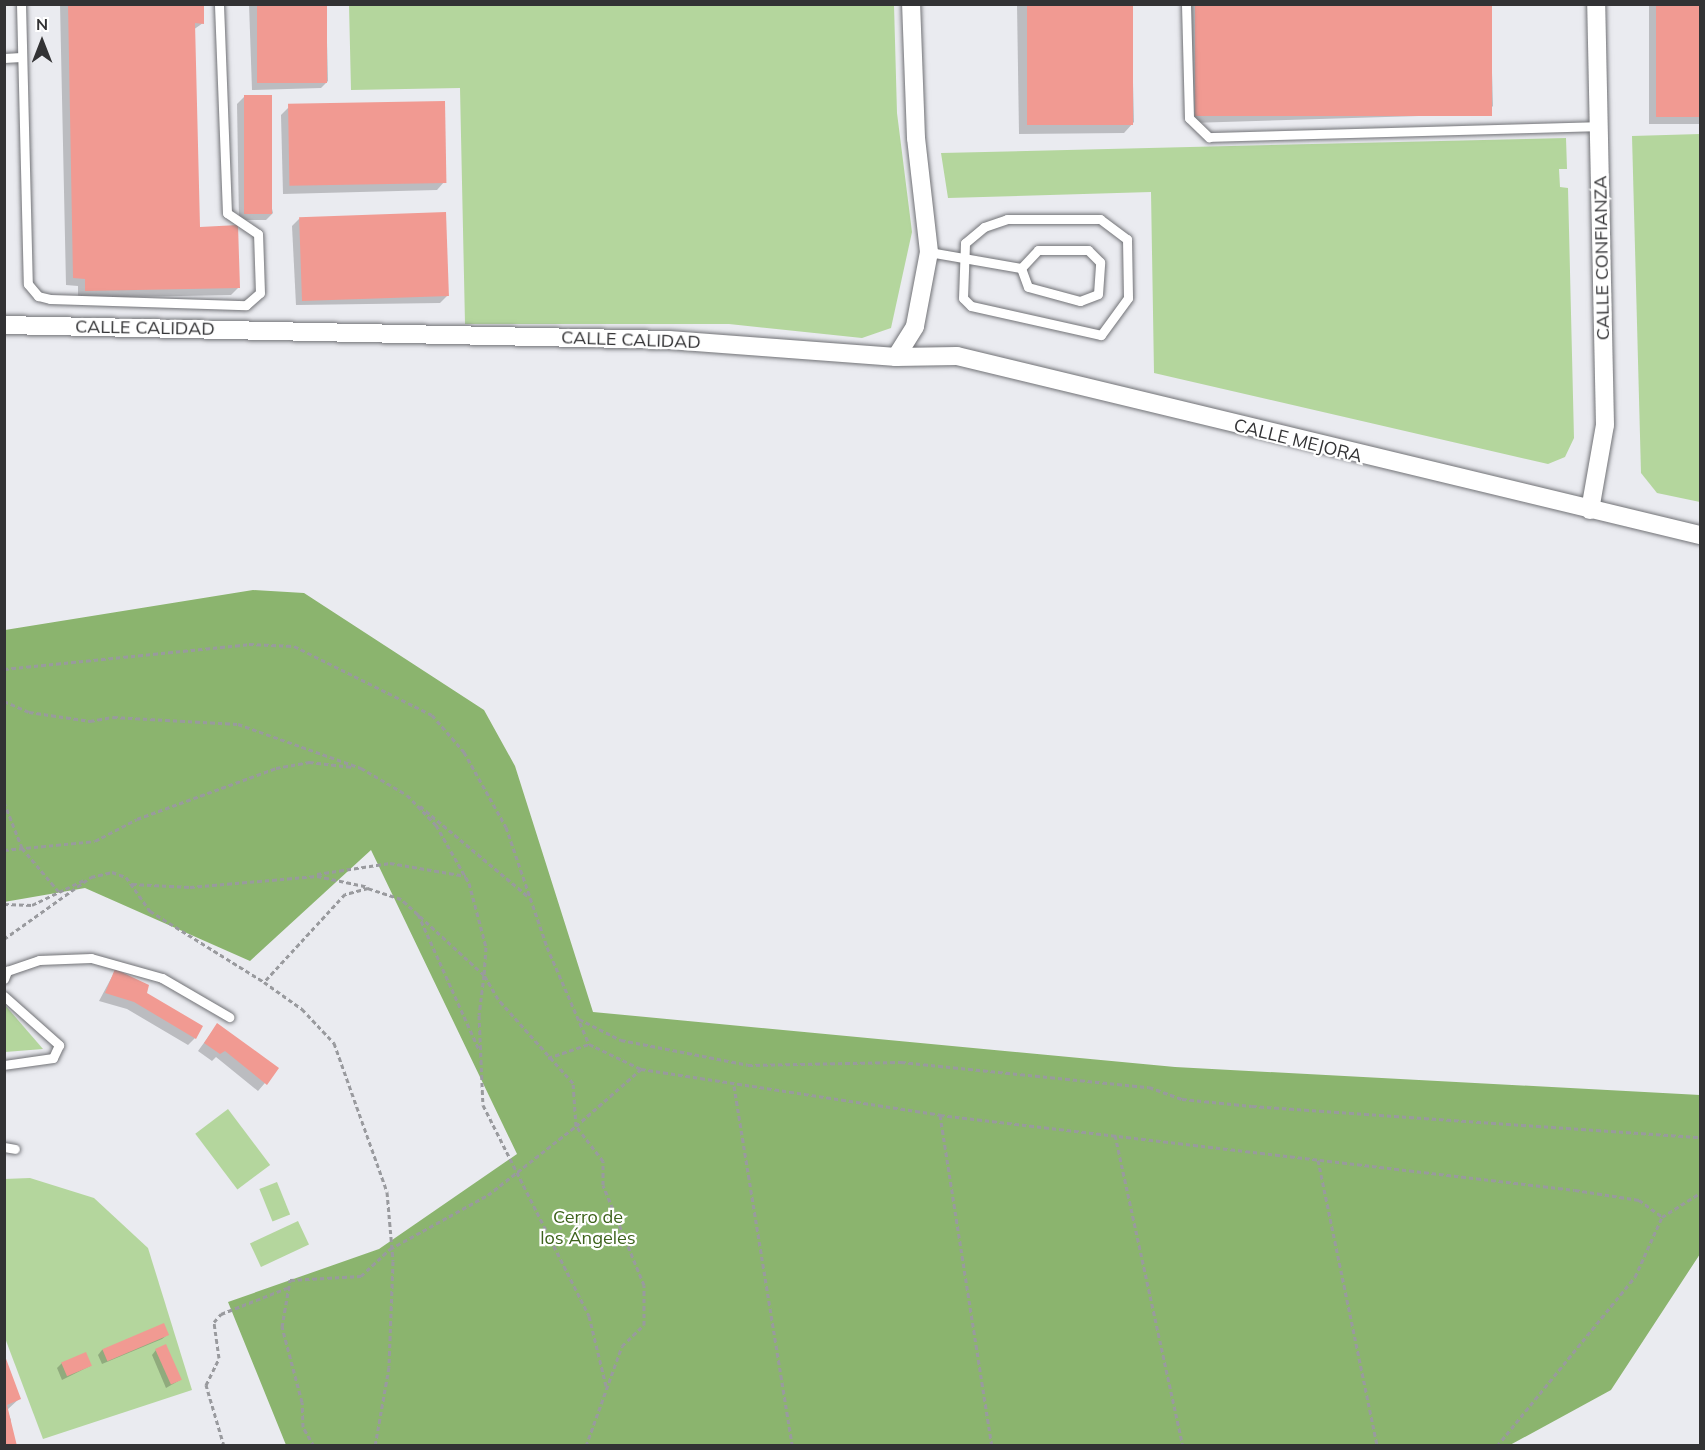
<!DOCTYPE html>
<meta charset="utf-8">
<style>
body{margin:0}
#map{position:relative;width:1705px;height:1450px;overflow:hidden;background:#eaebf0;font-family:Mulish,sans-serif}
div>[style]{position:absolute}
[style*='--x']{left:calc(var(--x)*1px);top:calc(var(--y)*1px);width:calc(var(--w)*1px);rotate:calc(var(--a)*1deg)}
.green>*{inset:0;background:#b4d69d;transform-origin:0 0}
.forest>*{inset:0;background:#8bb46e}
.shadow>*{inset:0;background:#0003;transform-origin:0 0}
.building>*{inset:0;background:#f19a92;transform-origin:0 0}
.path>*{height:3px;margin-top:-1.5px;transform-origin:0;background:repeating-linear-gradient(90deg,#999a9e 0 4.5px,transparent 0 7.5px)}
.roads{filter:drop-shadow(0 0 2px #717276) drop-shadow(0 0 2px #717276)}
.lane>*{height:9px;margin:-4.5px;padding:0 4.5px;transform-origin:4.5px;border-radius:4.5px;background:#fff}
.street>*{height:18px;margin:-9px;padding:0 9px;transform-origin:9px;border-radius:9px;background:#fff}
span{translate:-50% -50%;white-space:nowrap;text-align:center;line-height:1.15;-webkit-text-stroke:4.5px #fff;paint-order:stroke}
.street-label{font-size:18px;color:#323234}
.park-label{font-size:18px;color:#3d631c}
.frame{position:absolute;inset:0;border:6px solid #323234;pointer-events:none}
.north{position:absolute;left:12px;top:12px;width:60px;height:60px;-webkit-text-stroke:4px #fff;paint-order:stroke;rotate:0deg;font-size:16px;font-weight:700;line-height:24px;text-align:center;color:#323234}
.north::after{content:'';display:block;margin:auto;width:21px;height:27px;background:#323234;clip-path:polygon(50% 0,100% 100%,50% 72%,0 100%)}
</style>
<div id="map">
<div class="green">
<div style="clip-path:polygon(349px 5px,894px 5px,897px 113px,912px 232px,891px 328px,862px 338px,729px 324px,465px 324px,460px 88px,351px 90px)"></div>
<div style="clip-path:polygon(1700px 134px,1700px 502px,1657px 493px,1641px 473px,1632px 136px)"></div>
<div style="clip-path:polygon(1566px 138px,1567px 169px,1559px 169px,1560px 187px,1568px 188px,1574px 438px,1565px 457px,1548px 464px,1154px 373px,1151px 192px,948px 198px,941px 153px)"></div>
<div style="clip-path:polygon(4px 1005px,5px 1005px,43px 1049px,5px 1052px)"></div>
<div style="left:228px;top:1109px;width:70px;height:41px;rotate:53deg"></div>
<div style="clip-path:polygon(30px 1178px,94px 1198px,148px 1248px,192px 1390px,43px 1439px,5px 1338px,4px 1179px)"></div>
<div style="left:277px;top:1182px;width:35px;height:19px;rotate:68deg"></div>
<div style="left:298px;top:1221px;width:26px;height:53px;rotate:65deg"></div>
</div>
<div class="forest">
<div style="clip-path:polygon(253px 590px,304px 593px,484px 710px,515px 766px,593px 1012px,1175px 1067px,1700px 1095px,1700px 1254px,1611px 1390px,1510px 1445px,286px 1445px,228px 1302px,379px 1249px,517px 1154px,371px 850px,250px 961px,85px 888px,4px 902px,5px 630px)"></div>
</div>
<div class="shadow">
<div style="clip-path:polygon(60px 4px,202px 4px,203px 23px,193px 30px,198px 228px,239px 287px,231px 295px,78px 298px,78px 286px,66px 285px)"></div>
<div style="clip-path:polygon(249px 4px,326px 4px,328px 81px,321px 88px,252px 90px)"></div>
<div style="clip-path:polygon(1017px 4px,1131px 4px,1134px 122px,1124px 133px,1019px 134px)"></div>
<div style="clip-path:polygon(1188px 4px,1490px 4px,1493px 106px,1485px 114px,1191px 123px)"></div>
<div style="left:1649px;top:4px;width:51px;height:120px"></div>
<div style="clip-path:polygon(245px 96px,273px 213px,266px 220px,239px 220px,237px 104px)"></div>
<div style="clip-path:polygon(289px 107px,444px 182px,437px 190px,283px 194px,281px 115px)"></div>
<div style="clip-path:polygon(299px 219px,447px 296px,440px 303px,296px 305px,292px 226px)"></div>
<div style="clip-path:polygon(115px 971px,195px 1038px,188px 1045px,127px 1009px,99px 1001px)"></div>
<div style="clip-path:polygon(217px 1025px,277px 1069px,258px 1091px,216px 1057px,212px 1061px,198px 1051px)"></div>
<div style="clip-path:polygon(163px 1325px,167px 1335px,162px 1339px,102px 1364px,98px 1355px,102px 1350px)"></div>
<div style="clip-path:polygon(156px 1350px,180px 1380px,166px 1388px,152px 1355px)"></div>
<div style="clip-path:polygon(4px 1360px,20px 1398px,7px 1410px,11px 1420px,4px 1446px)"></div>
<div style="clip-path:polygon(62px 1363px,90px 1366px,62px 1380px,57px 1368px)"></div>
</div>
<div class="building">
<div style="clip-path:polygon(68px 4px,204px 4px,204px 24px,195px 23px,200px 227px,238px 225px,240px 288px,85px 291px,85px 279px,73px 278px)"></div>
<div style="left:257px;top:4px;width:70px;height:79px"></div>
<div style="left:1027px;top:4px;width:106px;height:121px"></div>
<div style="left:1195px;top:4px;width:297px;height:112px"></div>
<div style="left:1656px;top:4px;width:44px;height:113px"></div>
<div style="left:244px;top:95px;width:28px;height:119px"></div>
<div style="left:445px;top:101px;width:82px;height:157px;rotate:89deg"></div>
<div style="left:446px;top:212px;width:84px;height:147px;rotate:88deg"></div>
<div style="clip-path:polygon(115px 969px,149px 985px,147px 993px,203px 1026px,196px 1039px,134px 1002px,105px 993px)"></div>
<div style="clip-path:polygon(217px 1023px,279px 1068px,267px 1085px,225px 1051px,220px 1054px,204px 1043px)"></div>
<div style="left:164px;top:1323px;width:13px;height:67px;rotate:67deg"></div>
<div style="left:166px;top:1344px;width:39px;height:12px;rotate:66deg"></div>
<div style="left:86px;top:1352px;width:15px;height:27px;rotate:67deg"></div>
<div style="clip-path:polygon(5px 1356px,21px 1399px,7px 1405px,17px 1446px,4px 1446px)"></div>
</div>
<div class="path">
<div style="--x:4;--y:669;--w:246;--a:-5.8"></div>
<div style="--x:249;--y:644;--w:45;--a:2.5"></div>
<div style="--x:294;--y:646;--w:154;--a:26.6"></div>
<div style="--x:432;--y:715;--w:49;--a:49.1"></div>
<div style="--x:464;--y:752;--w:86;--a:60.8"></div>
<div style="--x:506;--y:827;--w:127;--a:71.1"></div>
<div style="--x:547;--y:947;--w:106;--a:66.6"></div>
<div style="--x:589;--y:1044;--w:58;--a:25.7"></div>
<div style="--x:641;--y:1069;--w:303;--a:8.7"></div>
<div style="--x:940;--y:1115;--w:639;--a:6.74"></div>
<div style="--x:1575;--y:1190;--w:65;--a:8.9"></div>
<div style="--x:1639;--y:1200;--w:29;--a:36"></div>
<div style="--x:4;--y:701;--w:27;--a:24"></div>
<div style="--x:29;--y:712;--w:62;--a:8.4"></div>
<div style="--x:90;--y:721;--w:23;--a:-10"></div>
<div style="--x:113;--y:717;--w:125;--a:3.2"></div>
<div style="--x:238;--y:724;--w:131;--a:19.7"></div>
<div style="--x:361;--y:768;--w:53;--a:30.4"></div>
<div style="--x:407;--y:795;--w:42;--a:46"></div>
<div style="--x:436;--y:825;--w:67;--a:60.4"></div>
<div style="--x:469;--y:883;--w:66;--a:75.1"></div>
<div style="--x:486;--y:947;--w:28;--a:94"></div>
<div style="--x:484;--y:975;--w:113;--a:-137.5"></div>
<div style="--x:401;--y:899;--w:35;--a:-162"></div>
<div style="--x:368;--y:888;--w:24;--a:165"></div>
<div style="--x:345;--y:894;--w:120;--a:132.6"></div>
<div style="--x:4;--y:802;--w:49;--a:68.6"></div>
<div style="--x:22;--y:848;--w:57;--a:49.9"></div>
<div style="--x:420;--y:806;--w:143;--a:39.9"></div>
<div style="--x:4;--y:850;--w:91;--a:-5.6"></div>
<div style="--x:95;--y:841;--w:47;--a:-27.6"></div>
<div style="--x:137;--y:819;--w:148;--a:-20.1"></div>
<div style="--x:276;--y:768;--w:34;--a:-10"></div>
<div style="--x:309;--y:762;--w:44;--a:6.5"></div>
<div style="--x:317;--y:874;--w:74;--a:-8.6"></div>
<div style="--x:390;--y:863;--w:77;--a:9.7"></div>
<div style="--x:132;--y:884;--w:58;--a:3"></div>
<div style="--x:190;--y:887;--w:127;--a:-5"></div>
<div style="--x:317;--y:876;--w:53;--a:11.9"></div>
<div style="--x:4;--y:904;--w:28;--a:2"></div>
<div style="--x:32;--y:905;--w:58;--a:-25.7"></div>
<div style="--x:418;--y:914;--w:149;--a:65.8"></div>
<div style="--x:4;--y:939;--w:107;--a:-35.5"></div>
<div style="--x:91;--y:877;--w:22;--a:-13"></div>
<div style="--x:112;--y:872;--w:15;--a:20"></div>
<div style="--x:126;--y:877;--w:42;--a:54.8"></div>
<div style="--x:150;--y:911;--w:134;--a:31.9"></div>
<div style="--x:264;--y:982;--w:47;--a:35.4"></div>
<div style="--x:302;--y:1009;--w:47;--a:46.7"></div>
<div style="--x:334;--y:1043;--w:158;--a:70.4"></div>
<div style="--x:387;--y:1192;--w:69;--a:85"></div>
<div style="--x:393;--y:1261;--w:106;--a:92.2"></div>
<div style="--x:389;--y:1367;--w:80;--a:100"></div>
<div style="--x:484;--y:975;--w:40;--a:97.1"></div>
<div style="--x:479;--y:1015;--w:90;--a:87.5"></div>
<div style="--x:483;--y:1105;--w:236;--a:63.3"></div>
<div style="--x:589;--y:1316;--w:72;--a:76.3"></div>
<div style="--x:579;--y:1019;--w:47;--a:26.6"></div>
<div style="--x:621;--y:1040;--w:129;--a:11.1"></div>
<div style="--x:748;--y:1065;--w:153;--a:-1.1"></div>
<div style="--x:901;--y:1062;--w:249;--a:5.8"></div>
<div style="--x:1149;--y:1087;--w:35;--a:20"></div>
<div style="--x:1182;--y:1099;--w:70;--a:5.7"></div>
<div style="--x:1252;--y:1106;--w:449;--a:4"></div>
<div style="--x:548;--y:1058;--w:43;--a:-18.9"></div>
<div style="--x:734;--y:1086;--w:365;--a:80.8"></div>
<div style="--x:940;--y:1115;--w:335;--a:81.1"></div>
<div style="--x:1115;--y:1135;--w:318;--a:77.7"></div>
<div style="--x:1318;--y:1160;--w:292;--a:78.3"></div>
<div style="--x:224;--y:1446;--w:64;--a:-106.4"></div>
<div style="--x:206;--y:1385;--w:30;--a:-64"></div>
<div style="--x:219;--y:1358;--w:36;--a:-98"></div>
<div style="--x:214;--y:1322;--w:11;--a:-49"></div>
<div style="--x:221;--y:1314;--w:71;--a:-21.5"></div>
<div style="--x:314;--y:1446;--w:22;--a:-120"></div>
<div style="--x:303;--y:1427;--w:25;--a:-92"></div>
<div style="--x:302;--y:1402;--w:78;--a:-104.9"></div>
<div style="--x:282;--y:1327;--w:48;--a:-80.3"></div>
<div style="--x:290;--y:1280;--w:71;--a:-3.2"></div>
<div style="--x:361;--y:1276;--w:40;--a:-43"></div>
<div style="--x:390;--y:1249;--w:112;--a:-28.9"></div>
<div style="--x:488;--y:1195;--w:112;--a:-38.1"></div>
<div style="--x:576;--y:1126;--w:43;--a:-94"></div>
<div style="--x:573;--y:1083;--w:113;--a:-131.8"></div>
<div style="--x:498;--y:999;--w:28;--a:-120"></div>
<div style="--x:586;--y:1446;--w:106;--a:-70.2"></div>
<div style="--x:622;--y:1346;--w:30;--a:-44"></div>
<div style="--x:644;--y:1325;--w:40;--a:-90"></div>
<div style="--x:644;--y:1285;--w:108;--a:-112.3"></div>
<div style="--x:603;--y:1185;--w:24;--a:-90"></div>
<div style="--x:603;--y:1161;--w:44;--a:-127.6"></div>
<div style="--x:576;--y:1126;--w:86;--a:-41.2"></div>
<div style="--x:1497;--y:1446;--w:218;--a:-50.8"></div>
<div style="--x:1635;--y:1277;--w:66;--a:-65.8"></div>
<div style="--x:1662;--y:1217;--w:45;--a:-32.3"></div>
</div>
<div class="roads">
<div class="lane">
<div style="--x:21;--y:4;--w:280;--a:88.6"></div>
<div style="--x:28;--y:284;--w:16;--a:50"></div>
<div style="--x:38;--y:296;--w:12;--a:14"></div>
<div style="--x:50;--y:299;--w:196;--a:1.8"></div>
<div style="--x:246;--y:305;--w:18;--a:-41"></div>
<div style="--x:260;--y:293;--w:59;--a:-91.9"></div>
<div style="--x:258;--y:234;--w:37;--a:-146"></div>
<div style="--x:227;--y:213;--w:209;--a:-92.2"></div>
<div style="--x:1186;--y:4;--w:114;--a:88.5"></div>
<div style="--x:1189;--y:118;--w:28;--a:44"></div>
<div style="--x:1209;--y:137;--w:390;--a:-1.6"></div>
<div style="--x:4;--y:58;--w:17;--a:-3"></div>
<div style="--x:1100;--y:219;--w:34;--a:37"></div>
<div style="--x:1127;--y:239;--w:59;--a:89"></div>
<div style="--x:1128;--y:298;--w:46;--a:126.1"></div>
<div style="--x:1101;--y:335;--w:133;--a:-167.4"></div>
<div style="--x:971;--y:306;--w:11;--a:-135"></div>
<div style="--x:963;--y:298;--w:55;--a:-87.9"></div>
<div style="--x:965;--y:243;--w:25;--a:-40"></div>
<div style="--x:984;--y:227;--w:24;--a:-19"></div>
<div style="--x:1007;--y:219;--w:93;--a:0"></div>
<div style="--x:929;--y:252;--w:93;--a:9.9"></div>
<div style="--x:1021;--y:268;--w:20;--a:70"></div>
<div style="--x:1028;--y:287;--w:54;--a:15.1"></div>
<div style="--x:1080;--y:301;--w:19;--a:-21"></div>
<div style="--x:1098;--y:294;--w:32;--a:-86"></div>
<div style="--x:1100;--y:262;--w:17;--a:-135"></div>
<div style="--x:1088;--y:250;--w:50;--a:180"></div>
<div style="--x:1038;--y:250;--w:25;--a:133"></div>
<div style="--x:4;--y:979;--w:9;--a:-69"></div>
<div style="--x:7;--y:971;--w:34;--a:-19"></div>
<div style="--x:39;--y:960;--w:52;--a:-2.2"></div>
<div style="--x:91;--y:958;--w:74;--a:15.7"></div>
<div style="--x:162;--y:978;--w:78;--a:30.2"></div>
<div style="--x:4;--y:996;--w:74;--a:41.7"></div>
<div style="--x:59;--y:1045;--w:14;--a:115"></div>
<div style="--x:53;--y:1058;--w:49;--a:171.9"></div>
<div style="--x:4;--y:1147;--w:11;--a:10"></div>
</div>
<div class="street">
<div style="--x:4;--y:325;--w:665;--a:1.29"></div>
<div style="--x:669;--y:340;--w:228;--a:4.3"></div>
<div style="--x:896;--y:357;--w:61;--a:-0.9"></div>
<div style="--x:957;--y:356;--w:764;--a:13.55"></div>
<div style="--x:896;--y:357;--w:36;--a:-58"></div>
<div style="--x:915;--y:326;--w:75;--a:-79.3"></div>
<div style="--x:929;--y:252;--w:115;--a:-96.5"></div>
<div style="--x:916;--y:138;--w:134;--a:-92.1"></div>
<div style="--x:1590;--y:510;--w:86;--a:-80"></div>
<div style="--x:1605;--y:425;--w:421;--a:-91.2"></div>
</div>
</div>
<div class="street-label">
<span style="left:1602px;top:258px;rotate:-91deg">CALLE CONFIANZA</span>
<span style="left:145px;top:328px;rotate:1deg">CALLE CALIDAD</span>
<span style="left:631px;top:340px;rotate:2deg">CALLE CALIDAD</span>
<span style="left:1298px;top:441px;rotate:14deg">CALLE MEJORA</span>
</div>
<div class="park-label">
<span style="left:588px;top:1228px">Cerro de<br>los Ángeles</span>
</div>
<div class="frame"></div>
<div class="north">N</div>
</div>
